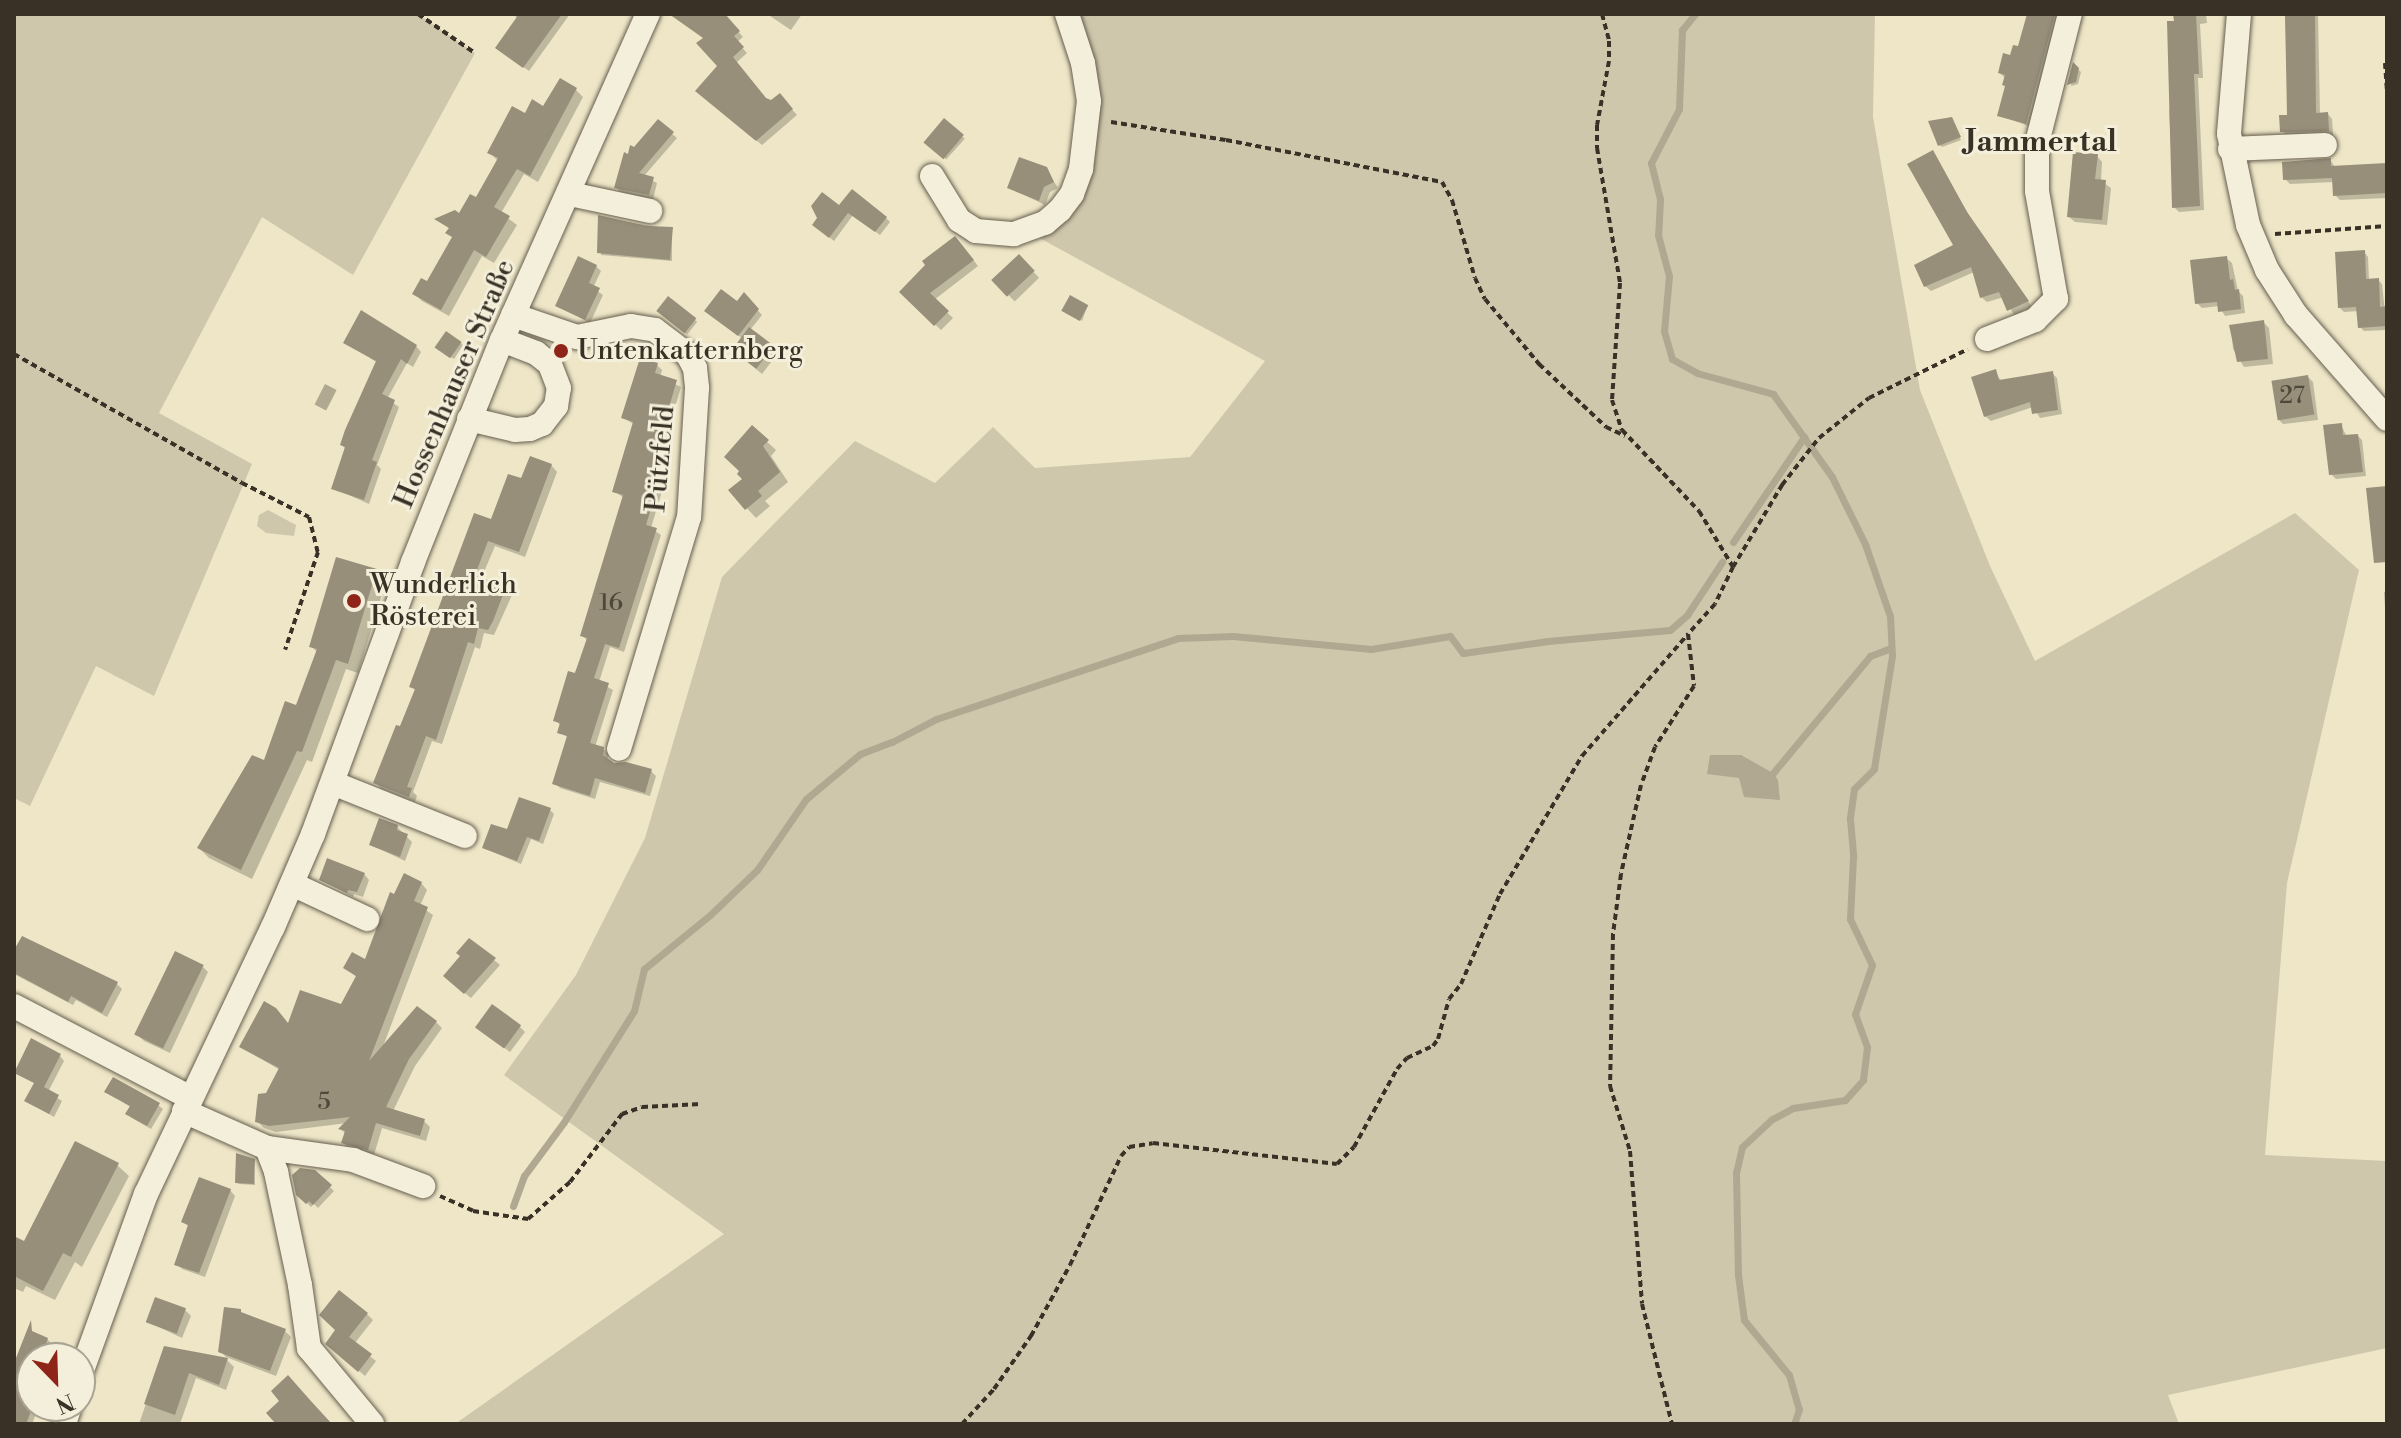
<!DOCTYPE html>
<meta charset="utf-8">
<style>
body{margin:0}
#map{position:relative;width:2401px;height:1438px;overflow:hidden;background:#eee6c7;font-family:"Libre Bodoni",serif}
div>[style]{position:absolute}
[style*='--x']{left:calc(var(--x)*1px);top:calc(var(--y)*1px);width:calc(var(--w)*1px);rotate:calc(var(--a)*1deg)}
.green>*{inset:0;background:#cfc7ac}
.water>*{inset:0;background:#b0a890;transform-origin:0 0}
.shadow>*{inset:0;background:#0003;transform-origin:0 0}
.stream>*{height:7px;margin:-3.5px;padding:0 3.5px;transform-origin:3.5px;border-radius:3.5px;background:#b0a890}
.building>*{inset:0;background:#978f7a;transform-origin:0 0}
.path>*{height:4px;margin-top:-2px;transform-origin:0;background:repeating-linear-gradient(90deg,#393126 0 6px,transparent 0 10px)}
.roads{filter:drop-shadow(0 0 2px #665e4e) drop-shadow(0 0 2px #665e4e)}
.minor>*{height:24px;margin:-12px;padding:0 12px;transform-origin:12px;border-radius:12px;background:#f4efdb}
.dots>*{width:22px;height:22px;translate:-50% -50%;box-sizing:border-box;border:4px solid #f4efdb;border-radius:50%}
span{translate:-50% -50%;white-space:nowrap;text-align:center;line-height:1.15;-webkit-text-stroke:6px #f4efdb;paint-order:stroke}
.number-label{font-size:24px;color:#50483b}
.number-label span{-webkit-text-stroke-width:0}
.poi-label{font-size:28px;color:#393126}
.left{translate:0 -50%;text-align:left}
.street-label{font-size:28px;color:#393126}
.neighbourhood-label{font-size:30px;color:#393126;font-weight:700}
.frame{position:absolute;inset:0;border:16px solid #393126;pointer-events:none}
.north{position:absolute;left:16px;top:1342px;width:80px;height:80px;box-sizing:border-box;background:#f4efdb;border:2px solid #a9a393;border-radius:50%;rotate:157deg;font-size:22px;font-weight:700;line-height:32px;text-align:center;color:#393126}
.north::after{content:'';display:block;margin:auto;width:28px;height:36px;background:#8f2418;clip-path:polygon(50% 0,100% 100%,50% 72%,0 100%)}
</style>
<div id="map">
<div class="green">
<div style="clip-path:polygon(14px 14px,418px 14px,475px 53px,353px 275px,262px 217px,159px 413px,252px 464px,154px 696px,96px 666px,30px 806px,14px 798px)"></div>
<div style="clip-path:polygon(1077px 14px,1875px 14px,1873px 117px,1920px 390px,1990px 566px,2035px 661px,2295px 513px,2359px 570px,2287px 883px,2265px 1155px,2387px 1161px,2387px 1348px,2168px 1395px,2179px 1424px,455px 1424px,724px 1234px,504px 1075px,576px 975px,645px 838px,722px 577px,855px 441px,935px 483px,993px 427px,1035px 468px,1190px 457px,1265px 361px,1034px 235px,1088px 174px)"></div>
<div style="clip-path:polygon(268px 510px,296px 525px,294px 536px,266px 533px,257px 526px,259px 515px)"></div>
</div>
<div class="water">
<div style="left:325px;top:384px;width:13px;height:23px;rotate:27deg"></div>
<div style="clip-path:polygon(1710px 755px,1741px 755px,1773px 773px,1778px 780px,1780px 800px,1744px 797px,1739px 778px,1707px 774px)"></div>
</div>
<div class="shadow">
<div style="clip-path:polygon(513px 14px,570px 14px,529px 71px,503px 52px,518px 19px)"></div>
<div style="clip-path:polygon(681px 14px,723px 14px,743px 37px,737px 42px,747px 53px,736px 63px,767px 100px,771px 103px,780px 96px,797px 115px,762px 145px,703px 95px,720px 66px,705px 39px)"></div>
<div style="clip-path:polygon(767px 14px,802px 14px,791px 30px)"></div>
<div style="clip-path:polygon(2029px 14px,2062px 14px,2031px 127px,1999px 115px,2006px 87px,2006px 79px,2000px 73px,2019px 49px)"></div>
<div style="clip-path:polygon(2175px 14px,2206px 14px,2207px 23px,2200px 24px,2203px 78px,2198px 78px,2204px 210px,2179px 212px,2174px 207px,2169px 109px,2174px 109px)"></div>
<div style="clip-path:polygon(2285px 14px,2318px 14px,2320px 115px,2328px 114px,2332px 119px,2333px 135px,2287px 136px,2282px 131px,2289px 116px)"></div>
<div style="clip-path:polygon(2074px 66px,2081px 72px,2078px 84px,2071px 86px)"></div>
<div style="clip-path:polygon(576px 90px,583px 97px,538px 182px,524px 174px,501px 213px,517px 225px,494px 263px,482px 256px,449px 316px,422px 301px,415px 294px,428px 284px,453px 238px,450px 229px,438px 220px,459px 216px,476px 200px,498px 161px,490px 153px,526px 115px)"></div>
<div style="clip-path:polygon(1952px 119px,1961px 140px,1942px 147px,1940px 145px)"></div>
<div style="left:944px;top:120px;width:28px;height:28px;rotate:42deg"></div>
<div style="clip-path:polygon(658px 122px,677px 138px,644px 176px,657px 183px,653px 199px,620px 192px,616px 187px,629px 157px)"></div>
<div style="clip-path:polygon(1932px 153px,1972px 220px,2032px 307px,2014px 315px,2004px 297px,1987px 302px,1981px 297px,1974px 272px,1931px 291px,1925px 286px,1955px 245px)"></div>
<div style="clip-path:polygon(2097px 156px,2102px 162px,2101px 181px,2111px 188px,2107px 225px,2075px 222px,2069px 217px)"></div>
<div style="clip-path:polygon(2330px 160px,2336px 168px,2387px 165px,2387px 198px,2340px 200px,2335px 195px,2334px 182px,2290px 184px,2285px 179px)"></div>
<div style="clip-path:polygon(1046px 169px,1058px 188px,1050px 192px,1045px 205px,1010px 188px)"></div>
<div style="clip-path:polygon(839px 208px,886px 218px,890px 222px,880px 235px,853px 215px,834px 241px,819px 229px)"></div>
<div style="clip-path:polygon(600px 218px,672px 229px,672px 261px,601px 255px)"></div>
<div style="clip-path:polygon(961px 244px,978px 266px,934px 300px,953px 318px,941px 330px,901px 292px)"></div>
<div style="clip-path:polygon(2364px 252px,2368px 257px,2369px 280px,2378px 280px,2382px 284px,2387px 330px,2364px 331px,2360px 327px,2359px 311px,2344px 312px,2340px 308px)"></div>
<div style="left:1019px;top:257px;width:29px;height:34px;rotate:46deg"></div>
<div style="clip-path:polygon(2226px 258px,2232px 263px,2238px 291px,2243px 296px,2245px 313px,2225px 316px,2219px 306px,2202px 308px,2197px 303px)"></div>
<div style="clip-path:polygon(596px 266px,601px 271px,593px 288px,603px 295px,590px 323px,558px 306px)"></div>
<div style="clip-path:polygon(744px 295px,762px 315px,750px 330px,778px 353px,762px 374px,739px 355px,743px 339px,711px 315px,737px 304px)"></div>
<div style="left:668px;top:299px;width:37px;height:16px;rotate:38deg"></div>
<div style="clip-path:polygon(1087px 307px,1082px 321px,1066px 313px)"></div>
<div style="clip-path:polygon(2263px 322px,2269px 328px,2273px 364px,2244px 367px,2233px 349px,2231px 327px)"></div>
<div style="clip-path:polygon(345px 343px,416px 346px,421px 352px,413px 367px,407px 363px,387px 399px,399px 407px,377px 465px,381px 469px,369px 504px,333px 488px,346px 449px,342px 445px,378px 363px)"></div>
<div style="clip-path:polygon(461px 343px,463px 345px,454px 359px,440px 350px)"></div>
<div style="clip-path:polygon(657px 365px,662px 370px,660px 377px,681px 387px,661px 454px,671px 461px,651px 528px,661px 535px,624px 652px,610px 647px,599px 682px,613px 690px,595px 747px,603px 749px,609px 754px,607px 760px,613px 765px,651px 771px,656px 776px,650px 796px,600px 782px,595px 799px,560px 788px,555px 783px,569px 738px,560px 732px,561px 726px,555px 720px,588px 641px,582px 635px,624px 498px,614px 491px,635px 425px,624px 418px)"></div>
<div style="clip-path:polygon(1995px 372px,2002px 382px,2052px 373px,2057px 378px,2062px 414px,2040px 418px,2033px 407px,1991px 421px,1985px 416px)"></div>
<div style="clip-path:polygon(2308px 377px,2313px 382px,2318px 420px,2283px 424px,2278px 419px)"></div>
<div style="clip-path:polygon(2341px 425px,2347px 437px,2358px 436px,2362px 440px,2366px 476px,2336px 479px,2331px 474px)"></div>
<div style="clip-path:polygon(752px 428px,776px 450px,771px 456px,788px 482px,765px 501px,770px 506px,756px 518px,731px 491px,745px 479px)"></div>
<div style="clip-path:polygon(551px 465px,557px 472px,525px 557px,495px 546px,481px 579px,512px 595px,494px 635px,484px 633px,480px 649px,475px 647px,442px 744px,432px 741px,413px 792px,417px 796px,415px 802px,382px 789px,376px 783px,416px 691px,412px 687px,492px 522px,522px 481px)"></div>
<div style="clip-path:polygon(376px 571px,386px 581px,358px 673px,346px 669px,312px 762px,307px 760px,252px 879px,209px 858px,199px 848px,265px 763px,297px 708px,318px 653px,311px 646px)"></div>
<div style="clip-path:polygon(2387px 591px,2387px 639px,2384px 592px)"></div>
<div style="clip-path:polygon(550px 810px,554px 814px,543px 844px,531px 839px,521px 864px,484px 848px)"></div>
<div style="clip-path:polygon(397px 827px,412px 842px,405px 861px,371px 845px)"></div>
<div style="clip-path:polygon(364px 874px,369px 880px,363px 897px,354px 894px,353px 897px,321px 880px)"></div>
<div style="clip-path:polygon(421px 883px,427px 890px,420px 906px,433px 915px,382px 1049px,436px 1022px,442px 1028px,415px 1066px,393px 1111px,424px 1121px,430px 1127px,426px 1141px,382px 1128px,374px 1155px,349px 1149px,343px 1143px,346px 1134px,341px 1129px,347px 1123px,276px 1132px,264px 1128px,257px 1121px,280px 1070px,241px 1047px,342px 1006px,357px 977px,345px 968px,366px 962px)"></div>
<div style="clip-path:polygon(23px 938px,117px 984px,122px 989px,107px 1017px,76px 1000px,73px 1005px,14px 974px,14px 954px)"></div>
<div style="clip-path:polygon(494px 960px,500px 965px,471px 998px,451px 982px)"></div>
<div style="clip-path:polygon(203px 967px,208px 972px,170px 1053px,144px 1041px,139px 1036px)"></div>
<div style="clip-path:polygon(519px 1026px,525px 1032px,510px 1052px,483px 1032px)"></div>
<div style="clip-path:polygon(60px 1056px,64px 1061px,48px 1092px,62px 1101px,54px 1117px,27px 1101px,36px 1084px,16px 1072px)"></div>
<div style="clip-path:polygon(107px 1092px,158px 1105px,163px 1109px,151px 1129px,132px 1118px,128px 1114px,132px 1108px)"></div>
<div style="clip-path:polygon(254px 1161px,255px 1185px,239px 1184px,237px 1182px)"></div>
<div style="clip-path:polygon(117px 1165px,129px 1176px,82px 1267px,75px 1262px,55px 1300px,26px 1286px,23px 1292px,14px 1288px,14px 1238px,25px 1244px)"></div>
<div style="clip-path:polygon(314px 1172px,334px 1191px,318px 1208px,314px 1204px,311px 1207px,298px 1194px)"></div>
<div style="clip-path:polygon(230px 1190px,235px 1196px,205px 1277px,182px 1269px,177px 1264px,189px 1227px,184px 1222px)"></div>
<div style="clip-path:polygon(185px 1310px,191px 1316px,182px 1338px,148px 1322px)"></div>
<div style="clip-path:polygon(367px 1314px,373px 1320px,354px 1344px,376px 1361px,365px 1376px,333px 1349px)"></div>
<div style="clip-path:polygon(285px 1331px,291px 1337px,276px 1376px,226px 1357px,220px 1351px)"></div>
<div style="clip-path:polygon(47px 1339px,52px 1344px,50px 1351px,56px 1357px,32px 1358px,32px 1406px,39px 1406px,32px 1424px,14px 1424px,14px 1368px)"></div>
<div style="clip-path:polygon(165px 1348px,227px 1360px,234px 1367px,226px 1390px,196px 1378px,180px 1424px,139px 1424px)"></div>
</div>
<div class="stream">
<div style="--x:1695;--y:14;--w:21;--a:129"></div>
<div style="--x:1682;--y:30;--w:79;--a:92.2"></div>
<div style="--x:1679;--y:109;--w:61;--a:117.4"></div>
<div style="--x:1651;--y:163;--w:38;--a:76"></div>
<div style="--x:1660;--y:200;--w:35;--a:93"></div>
<div style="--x:1658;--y:235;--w:42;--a:75"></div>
<div style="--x:1669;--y:276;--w:55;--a:95.2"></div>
<div style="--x:1664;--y:331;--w:29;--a:74"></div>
<div style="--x:1672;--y:359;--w:29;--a:29"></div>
<div style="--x:1697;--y:373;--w:79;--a:15.4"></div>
<div style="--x:1773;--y:394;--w:102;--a:54.6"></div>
<div style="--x:1832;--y:477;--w:75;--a:63.8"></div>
<div style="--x:1865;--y:544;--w:76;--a:70.9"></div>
<div style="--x:1890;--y:616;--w:40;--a:87.1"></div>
<div style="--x:1892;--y:656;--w:114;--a:99.1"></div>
<div style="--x:1874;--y:769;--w:28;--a:135"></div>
<div style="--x:1854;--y:789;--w:30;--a:98"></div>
<div style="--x:1850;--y:819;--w:38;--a:85"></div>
<div style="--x:1853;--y:857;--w:62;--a:92.8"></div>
<div style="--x:1850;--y:919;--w:51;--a:64.4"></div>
<div style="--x:1872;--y:965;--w:52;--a:109.1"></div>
<div style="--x:1855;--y:1014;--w:35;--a:70"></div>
<div style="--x:1867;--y:1047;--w:33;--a:97"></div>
<div style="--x:1863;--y:1080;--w:27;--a:132"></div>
<div style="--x:1845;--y:1100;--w:53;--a:171.3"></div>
<div style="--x:1793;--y:1108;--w:24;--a:152"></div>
<div style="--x:1772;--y:1119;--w:41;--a:137"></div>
<div style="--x:1742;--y:1147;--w:26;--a:103"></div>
<div style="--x:1736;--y:1172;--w:103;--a:88.9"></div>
<div style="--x:1738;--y:1275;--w:45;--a:82.4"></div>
<div style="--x:1744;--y:1320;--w:71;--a:50.7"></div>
<div style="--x:1789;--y:1375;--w:35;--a:74"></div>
<div style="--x:1799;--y:1409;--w:16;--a:108"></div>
<div style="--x:1733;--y:542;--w:127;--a:-55.9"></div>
<div style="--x:1773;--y:773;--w:152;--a:-50.3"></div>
<div style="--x:1870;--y:656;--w:22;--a:-21"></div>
<div style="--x:513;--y:1206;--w:32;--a:-70"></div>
<div style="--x:524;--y:1176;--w:67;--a:-53.5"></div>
<div style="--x:564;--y:1122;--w:131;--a:-57.8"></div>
<div style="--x:634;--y:1011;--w:43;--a:-76.6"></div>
<div style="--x:644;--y:969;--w:85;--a:-39.3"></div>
<div style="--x:710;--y:915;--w:65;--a:-43.8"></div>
<div style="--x:757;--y:870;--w:86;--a:-55.4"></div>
<div style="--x:806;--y:799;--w:70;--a:-39.8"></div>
<div style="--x:860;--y:754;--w:34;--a:-21"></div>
<div style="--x:892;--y:742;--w:50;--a:-27.6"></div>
<div style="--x:936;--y:719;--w:255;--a:-18.5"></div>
<div style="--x:1178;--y:638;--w:55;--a:-2.1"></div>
<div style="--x:1233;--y:636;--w:139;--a:5.4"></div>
<div style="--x:1371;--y:649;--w:80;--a:-9.3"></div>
<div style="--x:1450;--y:636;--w:21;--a:53"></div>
<div style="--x:1463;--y:653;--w:86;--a:-8"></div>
<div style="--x:1548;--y:641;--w:122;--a:-5.2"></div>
<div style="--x:1670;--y:630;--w:23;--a:-41"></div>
<div style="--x:1687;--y:615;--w:64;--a:-56.6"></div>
</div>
<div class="building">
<div style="clip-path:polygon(519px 14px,562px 14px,523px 68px,495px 48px)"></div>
<div style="clip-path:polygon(669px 14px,725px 14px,740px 31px,734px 36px,744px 47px,733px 57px,766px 98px,771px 100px,780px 93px,793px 109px,756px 141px,695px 91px,717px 66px,696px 43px,703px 38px)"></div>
<div style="clip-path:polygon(2027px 14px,2055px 14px,2026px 124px,1997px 116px,2005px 86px,2002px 85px,2005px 75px,1998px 73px,2003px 53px,2010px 55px,2013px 45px,2018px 46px)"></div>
<div style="clip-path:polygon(2173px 14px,2196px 14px,2199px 74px,2194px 74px,2200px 206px,2172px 208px,2167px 21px,2174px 21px)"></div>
<div style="clip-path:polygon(2285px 14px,2315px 14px,2316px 113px,2328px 112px,2329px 131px,2280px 132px,2279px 115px,2287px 115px)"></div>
<div style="clip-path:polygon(2073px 62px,2079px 68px,2076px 82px,2067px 85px)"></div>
<div style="clip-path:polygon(560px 78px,577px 88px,530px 176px,517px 169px,494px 207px,510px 216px,486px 257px,474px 250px,441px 310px,412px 294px,421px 278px,427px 281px,452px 237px,445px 233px,449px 228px,434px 219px,455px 210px,459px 213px,470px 194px,476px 197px,498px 158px,487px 153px,512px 106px,525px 113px,532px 99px,543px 106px)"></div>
<div style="clip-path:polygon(1952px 117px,1961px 137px,1938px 146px,1928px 121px)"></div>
<div style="left:944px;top:118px;width:26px;height:32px;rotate:40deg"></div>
<div style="clip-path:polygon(658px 119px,674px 132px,639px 173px,654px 177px,649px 195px,614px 188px,624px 152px,628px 154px,630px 145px,634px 147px)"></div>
<div style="clip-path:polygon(1933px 150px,1967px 212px,2029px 301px,2007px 311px,1999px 292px,1980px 298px,1971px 267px,1924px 287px,1914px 265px,1953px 245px,1907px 164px)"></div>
<div style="clip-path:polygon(2073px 152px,2098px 154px,2095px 179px,2106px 180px,2102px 220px,2067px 217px)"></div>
<div style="clip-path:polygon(1019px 157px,1047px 167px,1054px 182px,1044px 187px,1039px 201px,1007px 188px)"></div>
<div style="clip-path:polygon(2331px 158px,2331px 166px,2387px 163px,2387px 193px,2333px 196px,2332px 178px,2283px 180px,2282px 162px)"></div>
<div style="clip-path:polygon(852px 189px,887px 217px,875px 232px,848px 213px,829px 238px,812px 225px,817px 218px,811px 206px,822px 192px,839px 205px)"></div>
<div style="clip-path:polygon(598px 215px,647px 226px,673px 227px,670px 260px,597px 253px)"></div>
<div style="clip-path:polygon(955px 236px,974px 260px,930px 293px,949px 311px,934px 326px,899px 292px,925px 265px,922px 261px)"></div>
<div style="clip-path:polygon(2365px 250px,2366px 279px,2379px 278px,2380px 307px,2387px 306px,2387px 326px,2358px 328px,2356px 307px,2338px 308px,2335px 252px)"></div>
<div style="left:1019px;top:254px;width:23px;height:38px;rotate:47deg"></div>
<div style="clip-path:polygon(578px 256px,597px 265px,589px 283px,600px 288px,585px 320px,555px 306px)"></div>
<div style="clip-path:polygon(2227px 256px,2230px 280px,2233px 279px,2235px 290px,2239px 289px,2241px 309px,2218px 312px,2217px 302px,2195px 304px,2190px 260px)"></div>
<div style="clip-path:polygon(721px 289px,737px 301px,744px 292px,759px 309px,738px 336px,704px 311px)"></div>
<div style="left:1070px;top:295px;width:21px;height:18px;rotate:29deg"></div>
<div style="left:668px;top:296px;width:36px;height:19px;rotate:38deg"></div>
<div style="clip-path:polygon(361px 310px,417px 345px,407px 364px,401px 359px,382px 394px,395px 400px,372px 460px,377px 462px,364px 500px,331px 489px,345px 447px,340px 445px,345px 430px,376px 361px,343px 343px)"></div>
<div style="clip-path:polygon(2264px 320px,2268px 359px,2237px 362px,2229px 325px)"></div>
<div style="left:749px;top:327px;width:31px;height:29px;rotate:37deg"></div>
<div style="left:446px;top:331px;width:19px;height:20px;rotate:35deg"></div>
<div style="clip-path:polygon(640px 358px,658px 363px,655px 373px,677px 380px,656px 451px,667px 454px,646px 525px,657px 528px,619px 648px,605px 644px,594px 678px,609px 683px,590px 743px,604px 747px,603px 755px,614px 763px,626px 762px,652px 769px,645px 793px,595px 778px,590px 796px,552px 784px,567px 736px,557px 733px,560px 723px,553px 721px,568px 671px,575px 673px,587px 638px,580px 636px,623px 495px,612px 492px,633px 422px,621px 418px)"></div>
<div style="clip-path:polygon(1996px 369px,1999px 380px,2053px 371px,2058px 410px,2032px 414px,2030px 402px,1984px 417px,1971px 377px)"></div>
<div style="left:2308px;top:375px;width:40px;height:37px;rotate:81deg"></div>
<div style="clip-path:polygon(2342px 423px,2343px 435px,2358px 434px,2363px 472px,2329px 475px,2323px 425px)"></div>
<div style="clip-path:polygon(752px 425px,769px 440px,763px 446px,780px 472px,758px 491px,762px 496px,745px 510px,728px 490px,742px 479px,737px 474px,739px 471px,724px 457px)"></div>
<div style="clip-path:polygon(530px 456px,552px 464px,519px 552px,488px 541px,475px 575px,506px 587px,493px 621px,488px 630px,478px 628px,474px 644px,468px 642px,436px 740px,426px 736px,407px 787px,412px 788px,409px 797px,373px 783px,396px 725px,400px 726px,415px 689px,409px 687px,474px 513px,491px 519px,508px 474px,521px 478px)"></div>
<div style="clip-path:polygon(2387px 486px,2387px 562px,2374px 563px,2366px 488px)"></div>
<div style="clip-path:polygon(336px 557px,377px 569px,348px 664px,336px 660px,302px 752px,297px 751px,241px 870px,197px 848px,252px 755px,264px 760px,285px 701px,296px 705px,317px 649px,309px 647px)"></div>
<div style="clip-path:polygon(519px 797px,551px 808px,539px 841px,527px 837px,517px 861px,482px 848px,491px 824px,507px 829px)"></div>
<div style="clip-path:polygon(379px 818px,398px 825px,397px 830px,408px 834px,400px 857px,369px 845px)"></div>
<div style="clip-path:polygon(327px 858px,365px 873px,357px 892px,348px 890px,347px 893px,319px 880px)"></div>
<div style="clip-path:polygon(404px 873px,422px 882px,414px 901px,428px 907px,369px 1061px,417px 1006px,437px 1021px,409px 1059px,386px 1107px,425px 1119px,420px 1136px,376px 1123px,368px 1150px,341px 1143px,345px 1131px,338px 1129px,350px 1117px,269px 1126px,255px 1122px,258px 1094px,266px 1093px,279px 1068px,239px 1047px,264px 1001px,276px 1008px,288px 1023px,300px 990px,341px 1004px,356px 976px,343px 968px,352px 952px,365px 959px,390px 892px,394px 894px)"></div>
<div style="clip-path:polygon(22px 936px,118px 982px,102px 1013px,71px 996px,68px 1002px,14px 973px,14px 950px)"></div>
<div style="clip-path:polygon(469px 938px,496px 958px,464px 994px,443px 976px,460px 956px,456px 953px)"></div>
<div style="left:175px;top:951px;width:32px;height:93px;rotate:26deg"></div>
<div style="left:492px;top:1004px;width:36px;height:29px;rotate:36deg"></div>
<div style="clip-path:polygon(31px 1038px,61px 1054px,44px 1087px,59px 1095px,49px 1114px,24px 1101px,34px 1083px,14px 1073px)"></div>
<div style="clip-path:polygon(113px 1077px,160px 1103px,147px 1126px,125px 1114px,130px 1106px,104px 1092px)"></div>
<div style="clip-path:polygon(75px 1141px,119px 1163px,71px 1257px,63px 1253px,43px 1291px,14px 1276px,14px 1236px,24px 1241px)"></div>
<div style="clip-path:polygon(236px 1153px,255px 1159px,254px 1184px,235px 1183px)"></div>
<div style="clip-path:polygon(300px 1168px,315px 1170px,332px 1185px,313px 1205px,309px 1201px,306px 1204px,296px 1195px,292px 1175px)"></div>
<div style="clip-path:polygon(199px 1177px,231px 1189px,199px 1273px,174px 1265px,188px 1225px,181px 1222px)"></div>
<div style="clip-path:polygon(339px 1290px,368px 1313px,349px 1337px,372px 1354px,358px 1372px,325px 1344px,335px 1330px,319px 1315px)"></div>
<div style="left:155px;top:1297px;width:33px;height:27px;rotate:20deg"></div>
<div style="clip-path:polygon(224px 1307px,241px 1309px,241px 1312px,286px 1329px,270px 1371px,218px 1352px)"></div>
<div style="clip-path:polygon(31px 1320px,32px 1331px,48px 1338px,41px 1358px,32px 1358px,32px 1409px,26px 1424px,14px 1424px,14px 1363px)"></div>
<div style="clip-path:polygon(164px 1346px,228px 1358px,219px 1385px,189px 1373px,175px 1415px,144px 1404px)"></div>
<div style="clip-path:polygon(288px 1375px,310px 1400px,332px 1424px,276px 1424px,266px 1413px,279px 1401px,271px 1391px)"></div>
</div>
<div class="path">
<div style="--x:418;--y:14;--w:69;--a:34.4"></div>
<div style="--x:1602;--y:14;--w:28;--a:75"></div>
<div style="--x:1609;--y:41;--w:20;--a:90"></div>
<div style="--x:1609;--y:61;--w:65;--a:100.6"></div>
<div style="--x:1597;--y:125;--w:23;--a:90"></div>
<div style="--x:1597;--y:148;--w:137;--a:80.3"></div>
<div style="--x:1620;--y:283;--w:117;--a:93.9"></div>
<div style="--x:1612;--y:400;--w:32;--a:72"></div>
<div style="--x:1622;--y:430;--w:112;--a:46.5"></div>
<div style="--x:1699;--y:511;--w:66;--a:58.7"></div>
<div style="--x:1733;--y:567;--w:41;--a:115.9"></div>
<div style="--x:1715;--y:604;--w:40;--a:132"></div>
<div style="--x:1688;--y:634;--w:52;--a:83.4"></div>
<div style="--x:1694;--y:686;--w:72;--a:122.6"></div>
<div style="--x:1655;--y:747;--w:40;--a:110.2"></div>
<div style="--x:1641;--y:785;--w:91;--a:102.7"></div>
<div style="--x:1621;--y:874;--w:61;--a:97.6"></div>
<div style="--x:1613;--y:934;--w:152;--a:91.1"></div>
<div style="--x:1610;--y:1086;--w:68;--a:72.9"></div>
<div style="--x:1630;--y:1151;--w:153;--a:85.5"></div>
<div style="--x:1642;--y:1304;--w:124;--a:76"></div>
<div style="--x:2385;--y:63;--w:29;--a:86"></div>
<div style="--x:1111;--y:122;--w:116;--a:8.9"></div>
<div style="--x:1226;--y:140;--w:220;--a:11"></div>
<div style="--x:1442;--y:182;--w:21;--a:61"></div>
<div style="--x:1452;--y:200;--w:81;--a:73.6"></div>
<div style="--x:1475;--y:278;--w:23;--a:65"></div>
<div style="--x:1485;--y:299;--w:85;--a:50.3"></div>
<div style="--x:1539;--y:364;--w:92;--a:43.2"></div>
<div style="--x:1606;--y:427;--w:21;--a:25"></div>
<div style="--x:2275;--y:234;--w:112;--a:-4.1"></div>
<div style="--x:14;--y:354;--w:262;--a:29.5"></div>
<div style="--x:242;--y:483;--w:75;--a:26.9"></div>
<div style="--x:309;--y:517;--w:36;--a:76"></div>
<div style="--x:318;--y:552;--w:103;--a:108.6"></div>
<div style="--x:1733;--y:567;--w:96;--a:-59.1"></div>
<div style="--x:1782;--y:485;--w:60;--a:-51.8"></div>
<div style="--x:1819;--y:438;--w:64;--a:-38.7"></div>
<div style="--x:1869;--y:398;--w:110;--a:-26.3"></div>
<div style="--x:440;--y:1196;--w:36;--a:24"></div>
<div style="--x:473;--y:1211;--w:56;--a:8.3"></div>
<div style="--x:528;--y:1219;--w:56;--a:-41.4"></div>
<div style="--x:570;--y:1182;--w:86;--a:-52.6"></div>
<div style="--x:622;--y:1114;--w:21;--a:-19"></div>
<div style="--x:642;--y:1107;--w:59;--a:-2.9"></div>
<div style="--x:962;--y:1424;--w:47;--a:-47.6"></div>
<div style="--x:994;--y:1389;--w:65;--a:-55.1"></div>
<div style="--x:1031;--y:1336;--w:81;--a:-61.2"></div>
<div style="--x:1070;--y:1265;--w:120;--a:-64.9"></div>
<div style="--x:1121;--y:1156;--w:12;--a:-48"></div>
<div style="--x:1129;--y:1147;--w:24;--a:-9"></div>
<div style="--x:1153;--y:1143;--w:185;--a:6.5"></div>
<div style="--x:1337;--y:1164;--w:24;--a:-45"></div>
<div style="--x:1354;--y:1147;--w:89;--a:-61.1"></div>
<div style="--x:1397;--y:1069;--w:15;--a:-48"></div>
<div style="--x:1407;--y:1058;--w:29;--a:-25"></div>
<div style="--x:1433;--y:1046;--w:9;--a:-54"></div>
<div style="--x:1438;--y:1039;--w:41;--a:-74.6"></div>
<div style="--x:1449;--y:999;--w:19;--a:-51"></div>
<div style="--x:1461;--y:984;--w:98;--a:-66.6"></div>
<div style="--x:1500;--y:894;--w:161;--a:-59.3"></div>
<div style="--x:1582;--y:756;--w:162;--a:-49"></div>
</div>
<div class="roads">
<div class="minor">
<div style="--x:2239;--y:14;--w:120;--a:94.8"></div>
<div style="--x:2229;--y:134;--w:93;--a:78.2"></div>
<div style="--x:2248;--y:225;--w:49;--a:67.1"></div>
<div style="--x:2267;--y:270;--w:54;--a:57.2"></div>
<div style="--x:2296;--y:315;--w:138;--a:48.8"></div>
<div style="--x:2230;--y:149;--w:95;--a:-2.4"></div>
<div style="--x:932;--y:176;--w:52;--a:58.5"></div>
<div style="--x:959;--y:220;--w:20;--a:33"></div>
<div style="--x:976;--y:231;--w:38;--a:5"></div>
<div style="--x:1014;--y:234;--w:33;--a:-20"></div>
<div style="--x:1045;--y:223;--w:20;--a:-41"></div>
<div style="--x:1060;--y:210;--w:20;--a:-53"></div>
<div style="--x:1072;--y:194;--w:27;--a:-70"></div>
<div style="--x:1081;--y:169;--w:68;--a:-83.3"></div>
<div style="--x:1089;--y:101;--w:38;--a:-99"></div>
<div style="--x:1083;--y:63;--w:52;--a:-108.1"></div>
<div style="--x:570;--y:194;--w:82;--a:12"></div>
<div style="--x:513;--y:315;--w:68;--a:19"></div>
<div style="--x:577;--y:337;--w:55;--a:-11.5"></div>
<div style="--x:631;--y:326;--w:24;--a:9"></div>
<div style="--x:655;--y:330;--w:41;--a:37.1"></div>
<div style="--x:688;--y:355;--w:15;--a:62"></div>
<div style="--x:695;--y:368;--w:20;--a:84"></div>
<div style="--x:697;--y:388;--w:129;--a:93.5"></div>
<div style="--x:689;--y:517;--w:242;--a:106.8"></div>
<div style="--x:1987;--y:339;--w:52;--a:-21.6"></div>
<div style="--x:2035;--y:320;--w:30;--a:-45"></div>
<div style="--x:2056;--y:299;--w:110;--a:-100"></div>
<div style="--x:2037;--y:191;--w:48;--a:-90"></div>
<div style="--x:2037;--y:143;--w:133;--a:-75.7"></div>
<div style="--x:469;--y:419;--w:47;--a:13.4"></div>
<div style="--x:515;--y:430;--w:15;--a:-4"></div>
<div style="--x:530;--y:429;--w:13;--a:-23"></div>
<div style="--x:542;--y:424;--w:23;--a:-52"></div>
<div style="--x:556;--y:406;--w:18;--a:-81"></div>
<div style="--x:559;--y:388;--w:26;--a:-111"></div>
<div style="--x:550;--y:364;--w:18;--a:-142"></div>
<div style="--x:536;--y:353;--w:36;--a:-159"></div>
<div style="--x:333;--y:783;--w:142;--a:21.9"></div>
<div style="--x:292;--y:884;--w:83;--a:25"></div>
<div style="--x:14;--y:1006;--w:199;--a:27.5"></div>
<div style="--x:184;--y:1111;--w:91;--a:24"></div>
<div style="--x:267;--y:1148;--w:87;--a:7.9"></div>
<div style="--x:353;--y:1160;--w:75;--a:20.4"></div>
<div style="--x:267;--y:1148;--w:26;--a:69"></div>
<div style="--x:276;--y:1172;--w:116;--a:78"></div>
<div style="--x:300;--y:1285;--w:64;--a:81.9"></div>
<div style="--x:309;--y:1348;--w:99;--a:50.3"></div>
<div style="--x:80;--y:1376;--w:194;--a:-70.1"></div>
<div style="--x:146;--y:1194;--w:296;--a:-64.6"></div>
<div style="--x:273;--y:927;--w:101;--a:-66.7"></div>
<div style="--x:313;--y:834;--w:290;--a:-69.8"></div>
<div style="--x:413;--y:562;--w:239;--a:-68.2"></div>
<div style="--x:502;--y:340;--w:357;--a:-65.9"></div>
<div style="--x:64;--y:1424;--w:19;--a:-72"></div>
</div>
</div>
<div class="dots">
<div style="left:561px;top:351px;background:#8f2418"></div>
<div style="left:354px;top:601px;background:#8f2418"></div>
</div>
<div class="number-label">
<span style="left:2292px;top:397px">27</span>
<span style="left:611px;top:604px">16</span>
<span style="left:324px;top:1103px">5</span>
</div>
<div class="poi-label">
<span class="left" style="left:577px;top:351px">Untenkatternberg</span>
<span class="left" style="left:370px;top:601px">Wunderlich<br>Rösterei</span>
</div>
<div class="street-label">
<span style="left:455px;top:384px;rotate:-67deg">Hossenhauser Straße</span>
<span style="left:661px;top:459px;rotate:-85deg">Pützfeld</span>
</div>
<div class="neighbourhood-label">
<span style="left:2041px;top:142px">Jammertal</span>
</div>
<div class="frame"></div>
<div class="north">N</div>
</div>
